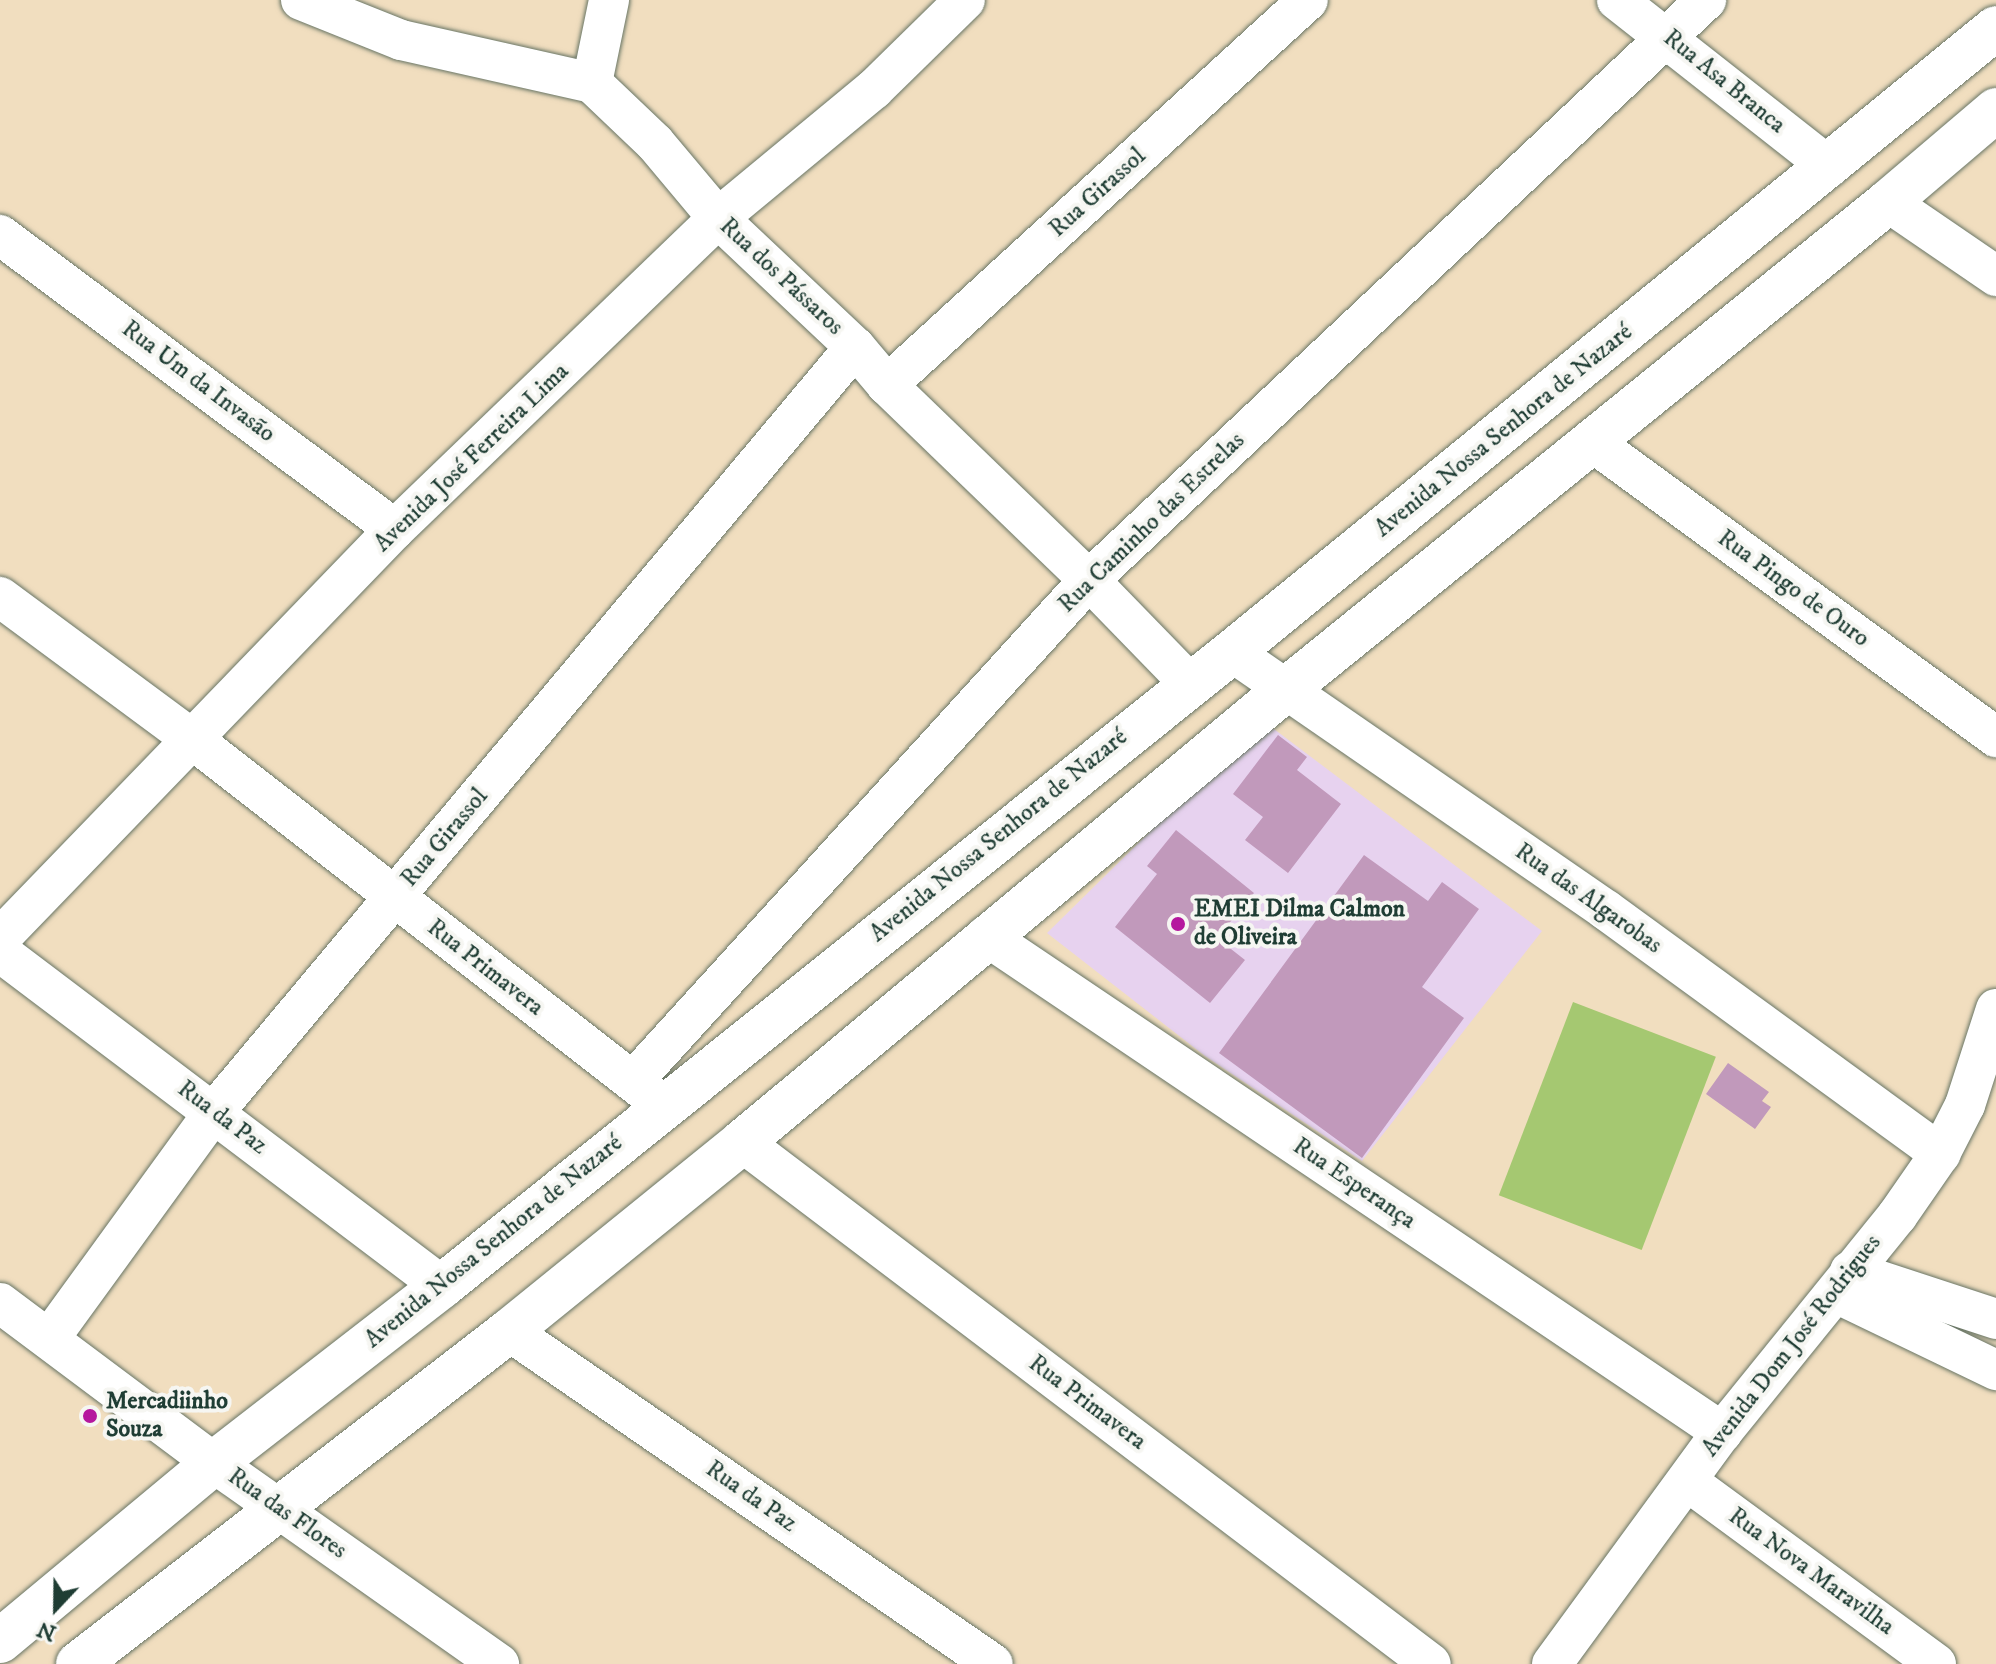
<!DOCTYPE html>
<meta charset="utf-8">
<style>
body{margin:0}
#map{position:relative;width:1996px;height:1664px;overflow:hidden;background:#f1debf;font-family:"IM FELL DW Pica",serif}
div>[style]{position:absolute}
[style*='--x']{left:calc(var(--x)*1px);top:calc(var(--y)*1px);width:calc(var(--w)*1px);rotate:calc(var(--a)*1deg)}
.built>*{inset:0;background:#e7d2ef}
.green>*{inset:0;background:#a5c871;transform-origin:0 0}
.building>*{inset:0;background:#c199bb}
.roads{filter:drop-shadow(0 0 2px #687565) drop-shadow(0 0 2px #687565)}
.minor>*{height:40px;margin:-20px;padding:0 20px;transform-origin:20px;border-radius:20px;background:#fff}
.tertiary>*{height:44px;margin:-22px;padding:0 22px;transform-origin:22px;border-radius:22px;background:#fff}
.dots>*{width:22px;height:22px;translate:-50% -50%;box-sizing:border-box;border:4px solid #f6f6f2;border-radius:50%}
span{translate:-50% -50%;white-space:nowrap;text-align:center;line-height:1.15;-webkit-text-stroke:8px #f6f6f2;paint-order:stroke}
.street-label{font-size:24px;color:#1f3d34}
.poi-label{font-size:24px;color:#1f3d34;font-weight:700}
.left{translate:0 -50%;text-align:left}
.north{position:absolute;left:16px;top:1568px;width:80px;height:80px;-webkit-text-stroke:6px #f6f6f2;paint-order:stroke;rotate:202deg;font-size:22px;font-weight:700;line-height:32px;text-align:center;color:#1f3d34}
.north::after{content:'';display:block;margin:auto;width:28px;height:36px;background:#1f3d34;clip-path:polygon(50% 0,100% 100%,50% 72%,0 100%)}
</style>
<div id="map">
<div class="built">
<div style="clip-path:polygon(1270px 726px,1542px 931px,1362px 1161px,1205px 1056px,1047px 933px,1175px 807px)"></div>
</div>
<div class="green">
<div style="left:1573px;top:1002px;width:153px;height:207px;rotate:21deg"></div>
</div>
<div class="building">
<div style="clip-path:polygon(1278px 735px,1307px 757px,1297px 770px,1341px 804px,1288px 873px,1245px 840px,1263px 817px,1233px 794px)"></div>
<div style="clip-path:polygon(1176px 830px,1254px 893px,1217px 938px,1245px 960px,1210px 1003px,1115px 927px,1157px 874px,1147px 866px)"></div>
<div style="clip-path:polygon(1364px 855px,1428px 901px,1442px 882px,1479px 909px,1422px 987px,1464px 1018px,1362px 1158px,1219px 1053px)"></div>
<div style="clip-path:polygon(1728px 1063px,1769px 1092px,1762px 1101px,1771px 1107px,1755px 1129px,1706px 1094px)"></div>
</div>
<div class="roads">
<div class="minor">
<div style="--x:301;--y:0;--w:108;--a:21.8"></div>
<div style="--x:401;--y:40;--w:196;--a:12.7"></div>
<div style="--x:592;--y:83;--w:87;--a:43.6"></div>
<div style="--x:655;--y:143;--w:98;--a:50"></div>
<div style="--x:718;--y:218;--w:188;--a:43.3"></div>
<div style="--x:855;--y:347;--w:50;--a:49.9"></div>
<div style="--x:887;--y:385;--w:281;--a:44"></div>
<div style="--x:1089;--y:580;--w:144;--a:45.8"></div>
<div style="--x:1617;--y:0;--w:270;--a:38.2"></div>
<div style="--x:592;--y:83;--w:85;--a:-78.4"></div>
<div style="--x:1888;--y:202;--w:131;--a:34.4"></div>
<div style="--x:0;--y:235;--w:492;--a:36.7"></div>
<div style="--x:887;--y:385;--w:570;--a:-42.44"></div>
<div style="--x:1591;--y:441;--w:502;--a:36.16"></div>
<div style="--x:0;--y:597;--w:239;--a:36.5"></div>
<div style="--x:192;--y:739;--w:585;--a:37.85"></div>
<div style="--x:1232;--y:652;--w:454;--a:34.6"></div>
<div style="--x:1606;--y:910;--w:414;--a:36.1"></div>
<div style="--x:986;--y:936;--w:888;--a:33.98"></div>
<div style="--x:0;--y:938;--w:569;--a:-46"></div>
<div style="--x:395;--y:529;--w:448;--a:-43.9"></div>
<div style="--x:718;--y:218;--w:202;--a:-39.6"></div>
<div style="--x:874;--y:89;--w:127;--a:-44.4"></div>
<div style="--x:0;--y:952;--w:554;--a:37.08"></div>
<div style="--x:633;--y:1081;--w:677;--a:-47.69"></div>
<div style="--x:1089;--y:580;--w:847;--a:-43.23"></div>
<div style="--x:742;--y:1142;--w:864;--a:37.15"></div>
<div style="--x:1850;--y:1271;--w:154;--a:18.2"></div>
<div style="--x:1836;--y:1293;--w:178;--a:25.7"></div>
<div style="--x:0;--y:1303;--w:267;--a:36.8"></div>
<div style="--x:214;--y:1463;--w:349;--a:35.2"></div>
<div style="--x:509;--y:1331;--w:587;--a:34.53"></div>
<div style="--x:49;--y:1339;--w:281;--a:-54"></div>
<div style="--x:214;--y:1112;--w:998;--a:-50.04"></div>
<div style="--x:1687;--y:1481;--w:309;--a:36.3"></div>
<div style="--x:1552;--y:1664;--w:288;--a:-53.8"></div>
<div style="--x:1722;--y:1432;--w:278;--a:-51"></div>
<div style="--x:1897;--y:1216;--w:75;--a:-55.3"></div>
<div style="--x:1940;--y:1154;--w:55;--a:-63"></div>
<div style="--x:1965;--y:1105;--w:101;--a:-72.1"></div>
</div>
<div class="tertiary">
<div style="--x:0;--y:1641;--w:278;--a:-39.8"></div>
<div style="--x:214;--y:1463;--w:289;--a:-37.8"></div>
<div style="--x:442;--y:1286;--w:1013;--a:-38.75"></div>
<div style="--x:1232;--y:652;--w:986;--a:-39.24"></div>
<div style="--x:78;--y:1664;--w:545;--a:-37.69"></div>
<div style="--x:509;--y:1331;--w:300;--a:-39"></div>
<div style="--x:742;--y:1142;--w:705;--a:-39.76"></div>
<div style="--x:1284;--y:691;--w:777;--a:-38.99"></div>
<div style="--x:1888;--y:202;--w:142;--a:-40.4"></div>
</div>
</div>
<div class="dots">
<div style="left:1178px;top:924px;background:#b5179e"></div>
<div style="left:90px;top:1416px;background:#b5179e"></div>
</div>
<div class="street-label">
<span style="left:1724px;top:82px;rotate:39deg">Rua Asa Branca</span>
<span style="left:1098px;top:193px;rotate:-42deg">Rua Girassol</span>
<span style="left:781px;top:277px;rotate:43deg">Rua dos Pássaros</span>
<span style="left:198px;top:382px;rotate:37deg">Rua Um da Invasão</span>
<span style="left:1504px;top:431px;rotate:-39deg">Avenida Nossa Senhora de Nazaré</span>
<span style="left:472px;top:458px;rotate:-44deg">Avenida José Ferreira Lima</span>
<span style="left:1152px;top:523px;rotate:-44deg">Rua Caminho das Estrelas</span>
<span style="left:1793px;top:589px;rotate:36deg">Rua Pingo de Ouro</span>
<span style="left:999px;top:836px;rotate:-39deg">Avenida Nossa Senhora de Nazaré</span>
<span style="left:445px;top:838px;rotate:-50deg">Rua Girassol</span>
<span style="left:1588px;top:899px;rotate:35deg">Rua das Algarobas</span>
<span style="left:485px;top:968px;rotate:38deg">Rua Primavera</span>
<span style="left:222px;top:1118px;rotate:37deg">Rua da Paz</span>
<span style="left:1354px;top:1184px;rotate:34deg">Rua Esperança</span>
<span style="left:494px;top:1242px;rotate:-39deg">Avenida Nossa Senhora de Nazaré</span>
<span style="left:1792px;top:1346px;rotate:-52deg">Avenida Dom José Rodrigues</span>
<span style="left:1087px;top:1403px;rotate:37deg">Rua Primavera</span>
<span style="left:751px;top:1497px;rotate:35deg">Rua da Paz</span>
<span style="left:287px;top:1514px;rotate:35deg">Rua das Flores</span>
<span style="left:1811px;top:1572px;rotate:36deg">Rua Nova Maravilha</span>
</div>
<div class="poi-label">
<span class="left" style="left:1194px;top:924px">EMEI Dilma Calmon<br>de Oliveira</span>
<span class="left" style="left:106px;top:1416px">Mercadiinho<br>Souza</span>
</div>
<div class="north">N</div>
</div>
